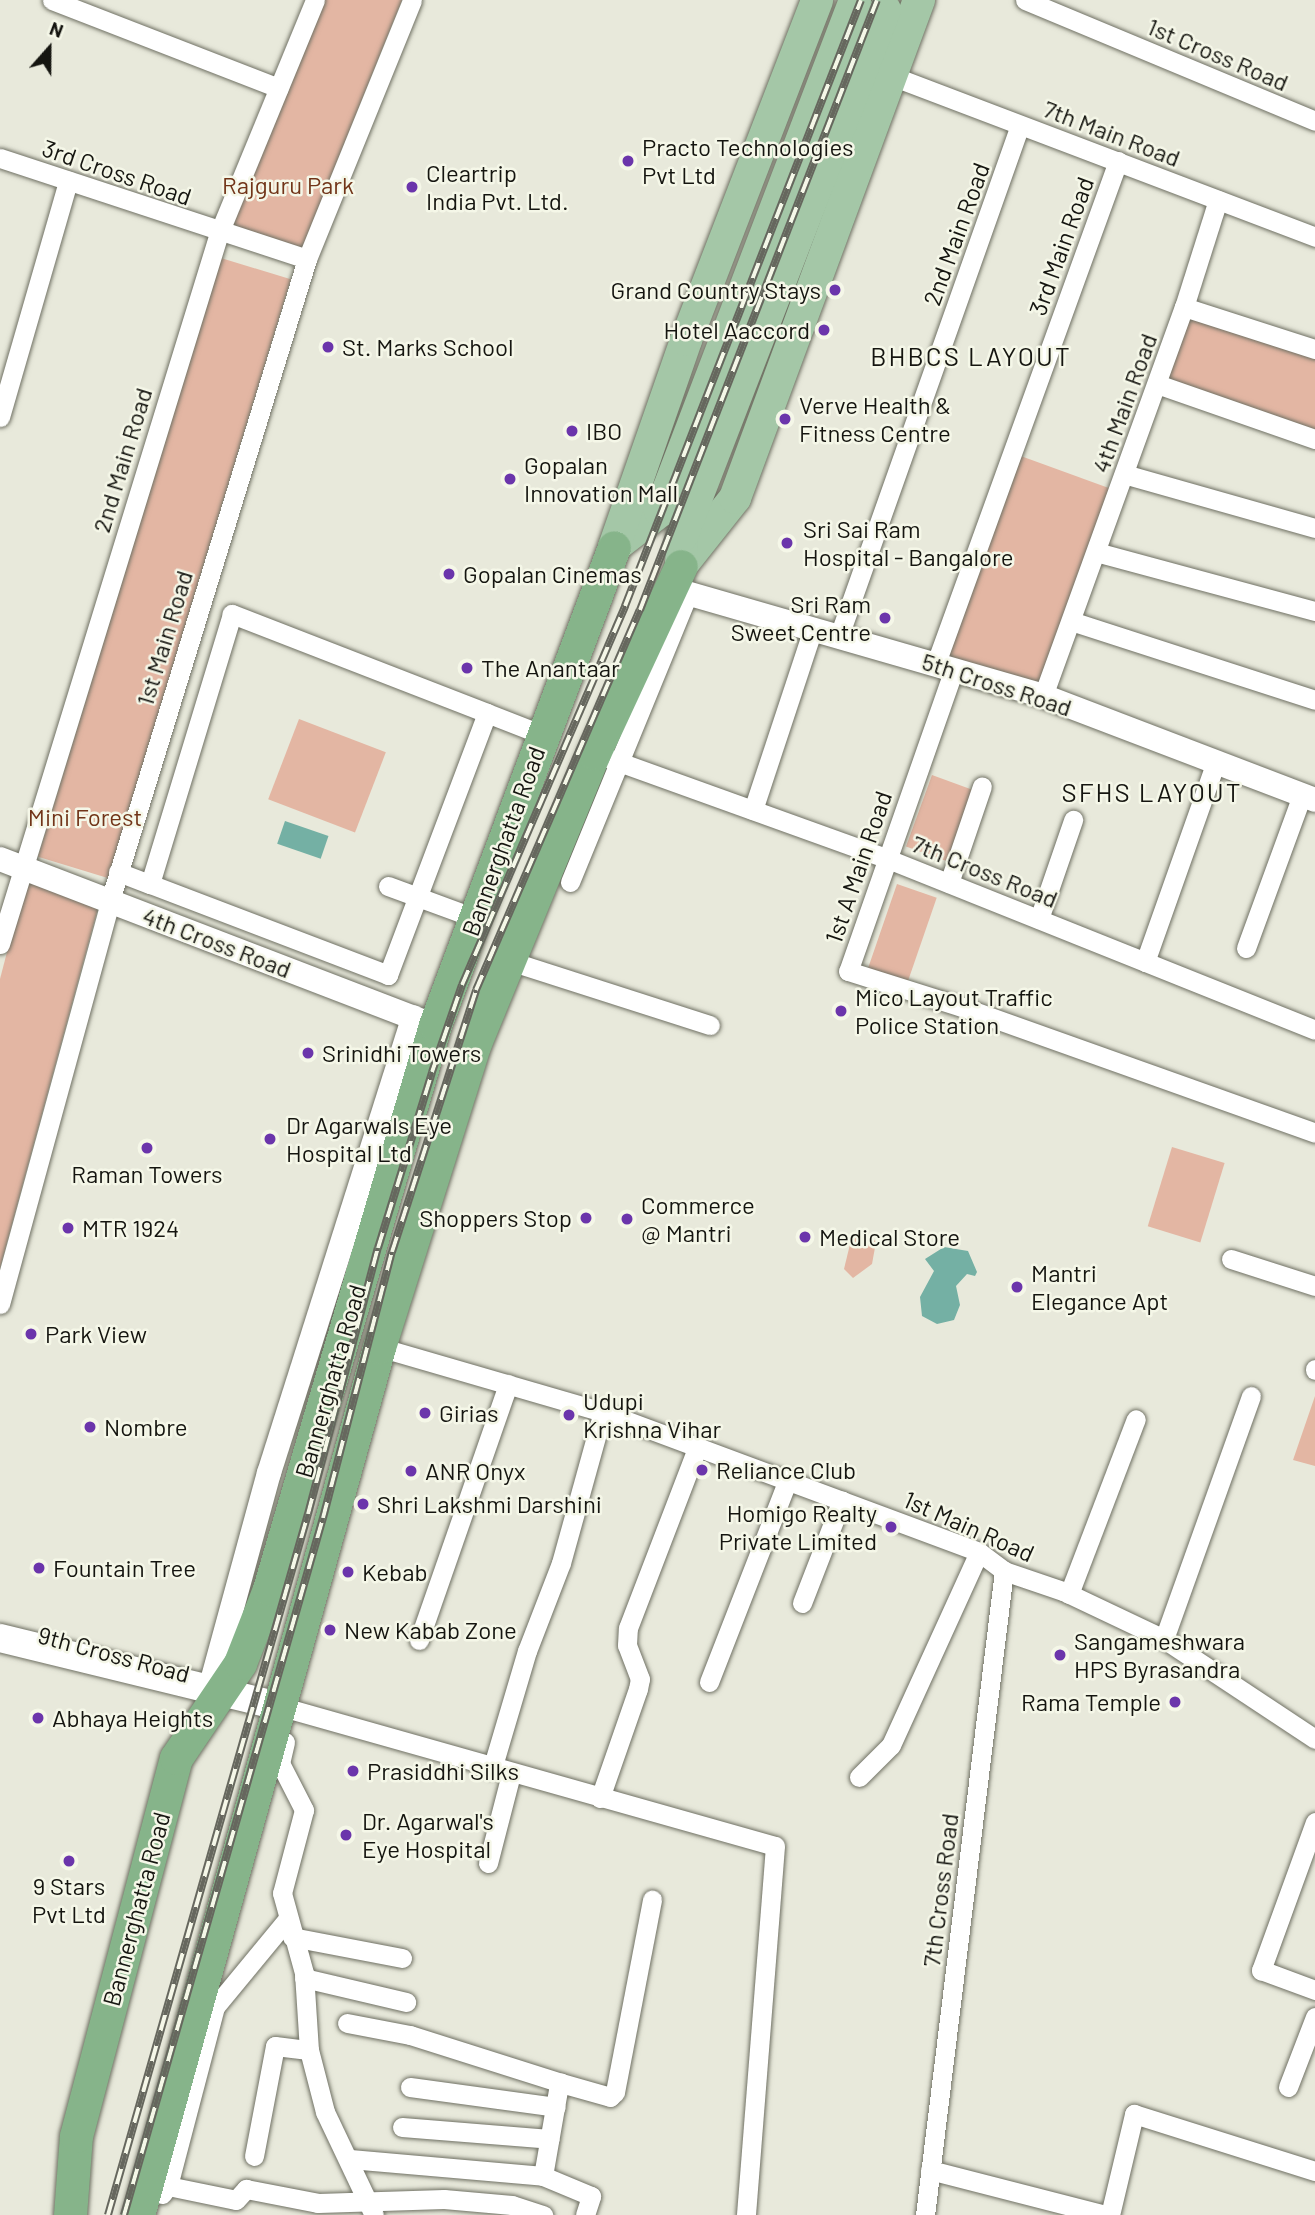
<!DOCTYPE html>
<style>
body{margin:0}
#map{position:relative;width:1315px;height:2215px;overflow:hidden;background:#e8e9db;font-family:Barlow,sans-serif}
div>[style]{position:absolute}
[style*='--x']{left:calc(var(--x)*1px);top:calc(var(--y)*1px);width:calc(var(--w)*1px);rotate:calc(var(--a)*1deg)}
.green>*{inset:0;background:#e3b6a3;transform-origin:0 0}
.water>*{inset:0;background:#74b0a4;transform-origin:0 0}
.roads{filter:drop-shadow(0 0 2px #6f7063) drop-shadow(0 0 2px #6f7063)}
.minor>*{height:19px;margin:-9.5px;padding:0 9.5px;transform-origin:9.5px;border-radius:9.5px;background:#fff}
.tertiary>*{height:24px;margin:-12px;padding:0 12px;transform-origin:12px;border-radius:12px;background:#fff}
.secondary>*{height:28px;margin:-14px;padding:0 14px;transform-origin:14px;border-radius:14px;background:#fff}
.primary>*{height:32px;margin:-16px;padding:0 16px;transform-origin:16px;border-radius:16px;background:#a4c7a7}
.trunk>*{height:33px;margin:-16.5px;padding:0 16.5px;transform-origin:16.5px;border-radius:16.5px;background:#86b48a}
.rail>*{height:8px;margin-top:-4px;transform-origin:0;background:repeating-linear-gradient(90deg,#f5f7e8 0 16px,#66675e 0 32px);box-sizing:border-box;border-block:2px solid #66675e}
.dots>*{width:19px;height:19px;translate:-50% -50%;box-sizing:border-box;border:4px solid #f5f7e8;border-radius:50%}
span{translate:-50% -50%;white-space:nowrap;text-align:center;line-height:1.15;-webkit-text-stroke:5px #f5f7e8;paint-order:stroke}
.street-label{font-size:24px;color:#151510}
.poi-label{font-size:24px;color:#151510}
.left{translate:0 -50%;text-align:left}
.right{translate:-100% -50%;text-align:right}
.park-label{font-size:24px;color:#713418}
.neighbourhood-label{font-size:26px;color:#151510;letter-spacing:2px}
.north{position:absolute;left:14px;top:14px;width:70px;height:70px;-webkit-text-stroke:5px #f5f7e8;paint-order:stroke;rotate:21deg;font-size:19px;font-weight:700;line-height:28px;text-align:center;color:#151510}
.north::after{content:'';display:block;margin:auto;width:24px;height:32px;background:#151510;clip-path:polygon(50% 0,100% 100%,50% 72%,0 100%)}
</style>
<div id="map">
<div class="green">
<div style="clip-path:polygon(324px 0,402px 0,301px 251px,230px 229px)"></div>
<div style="left:221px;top:258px;width:73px;height:626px;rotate:17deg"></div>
<div style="clip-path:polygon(1186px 309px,1315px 350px,1315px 430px,1161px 378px)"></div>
<div style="left:1018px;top:455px;width:98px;height:214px;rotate:20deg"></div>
<div style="left:299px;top:719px;width:93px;height:86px;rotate:21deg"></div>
<div style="left:932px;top:775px;width:48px;height:76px;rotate:20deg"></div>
<div style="clip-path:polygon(26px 879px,98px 908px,0 1268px,0 979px)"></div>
<div style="left:897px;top:884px;width:42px;height:89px;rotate:19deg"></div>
<div style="left:1172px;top:1147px;width:55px;height:83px;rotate:17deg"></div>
<div style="clip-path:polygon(852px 1236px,870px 1236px,876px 1242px,872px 1264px,853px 1278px,844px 1269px)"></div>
<div style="clip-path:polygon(1315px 1396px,1315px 1466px,1293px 1460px)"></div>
</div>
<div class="water">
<div style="left:285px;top:821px;width:46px;height:24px;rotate:19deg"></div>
<div style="clip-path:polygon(944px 1247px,968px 1251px,977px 1272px,975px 1276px,967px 1274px,956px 1286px,960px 1305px,954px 1320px,937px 1324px,922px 1316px,920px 1297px,934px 1271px,925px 1259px)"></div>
</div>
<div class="roads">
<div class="minor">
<div style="--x:52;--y:0;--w:243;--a:21.2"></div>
<div style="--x:1025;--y:0;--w:314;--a:22.6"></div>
<div style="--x:892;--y:76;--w:453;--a:20.8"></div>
<div style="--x:0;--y:158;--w:323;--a:18.2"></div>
<div style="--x:1184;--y:307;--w:138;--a:17.8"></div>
<div style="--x:1157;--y:384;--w:167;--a:19.2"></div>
<div style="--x:0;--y:417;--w:246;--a:-73.9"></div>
<div style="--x:1124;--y:474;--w:198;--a:15.8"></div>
<div style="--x:1096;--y:552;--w:227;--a:15.1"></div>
<div style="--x:1071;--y:621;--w:256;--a:17.9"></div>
<div style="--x:839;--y:636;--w:542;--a:-70.5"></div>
<div style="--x:936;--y:663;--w:534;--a:-70.07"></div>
<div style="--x:954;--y:669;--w:320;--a:109.3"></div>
<div style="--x:848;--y:971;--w:120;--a:17.5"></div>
<div style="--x:962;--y:1007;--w:375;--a:19.6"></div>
<div style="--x:1043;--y:696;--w:414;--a:-70.1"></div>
<div style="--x:1184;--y:307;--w:112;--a:-72.4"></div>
<div style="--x:487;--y:713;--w:60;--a:21.4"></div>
<div style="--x:594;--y:753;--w:313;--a:19.8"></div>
<div style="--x:888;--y:859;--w:460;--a:21.8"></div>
<div style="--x:753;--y:810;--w:191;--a:-71.7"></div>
<div style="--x:118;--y:872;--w:34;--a:21"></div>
<div style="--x:150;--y:884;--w:255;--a:20.9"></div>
<div style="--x:388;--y:975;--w:280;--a:-69.3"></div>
<div style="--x:487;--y:713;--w:274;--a:-158.8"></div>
<div style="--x:232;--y:614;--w:282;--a:106.9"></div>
<div style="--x:570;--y:882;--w:311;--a:-67.7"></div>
<div style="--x:949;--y:883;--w:102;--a:-71.2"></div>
<div style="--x:388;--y:886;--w:93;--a:20.2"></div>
<div style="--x:1039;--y:919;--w:105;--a:-71"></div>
<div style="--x:0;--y:944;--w:744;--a:-72.88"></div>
<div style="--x:219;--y:233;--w:252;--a:-67.6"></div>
<div style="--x:1246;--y:948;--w:163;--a:-69.9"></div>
<div style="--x:507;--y:960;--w:213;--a:17.8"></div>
<div style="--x:1145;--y:962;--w:212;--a:-70.5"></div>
<div style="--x:1231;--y:1259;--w:88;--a:17.8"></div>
<div style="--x:0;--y:1304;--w:418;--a:-74.7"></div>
<div style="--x:110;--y:901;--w:672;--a:-72.94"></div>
<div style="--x:307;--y:259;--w:279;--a:-67.9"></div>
<div style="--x:379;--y:1347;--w:233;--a:16.2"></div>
<div style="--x:603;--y:1412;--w:401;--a:20.4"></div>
<div style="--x:979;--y:1552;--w:31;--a:37"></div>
<div style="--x:1004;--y:1571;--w:62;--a:18.7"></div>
<div style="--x:1063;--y:1591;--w:112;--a:25.4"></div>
<div style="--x:1164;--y:1639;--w:181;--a:33.5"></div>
<div style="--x:1315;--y:1370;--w:1;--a:-90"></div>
<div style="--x:1069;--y:1594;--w:187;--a:-69.1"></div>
<div style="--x:802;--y:1603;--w:110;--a:-68.8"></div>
<div style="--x:1164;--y:1639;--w:258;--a:-70.3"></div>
<div style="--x:419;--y:1640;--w:271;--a:-70.8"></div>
<div style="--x:709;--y:1682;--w:218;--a:-68.7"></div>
<div style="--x:279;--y:1706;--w:515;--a:15.76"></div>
<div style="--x:775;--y:1846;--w:370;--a:94.5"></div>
<div style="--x:285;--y:1742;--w:22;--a:103"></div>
<div style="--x:280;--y:1763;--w:53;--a:62.9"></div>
<div style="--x:304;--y:1810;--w:86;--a:104.8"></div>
<div style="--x:282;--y:1893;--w:83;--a:74.6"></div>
<div style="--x:304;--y:1973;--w:77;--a:86.3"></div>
<div style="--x:309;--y:2050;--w:64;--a:75.5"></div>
<div style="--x:325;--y:2112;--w:114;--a:64.6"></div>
<div style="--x:492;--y:1769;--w:123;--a:-73.5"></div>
<div style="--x:527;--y:1651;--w:94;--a:-68.9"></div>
<div style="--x:561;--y:1563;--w:157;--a:-74.5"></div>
<div style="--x:859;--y:1777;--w:45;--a:-45"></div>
<div style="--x:891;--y:1745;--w:212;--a:-65.5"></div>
<div style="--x:600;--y:1798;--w:115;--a:-70.8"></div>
<div style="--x:638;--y:1689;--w:10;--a:-79"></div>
<div style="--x:640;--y:1679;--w:36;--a:-111"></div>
<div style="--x:627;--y:1645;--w:17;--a:-87"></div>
<div style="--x:628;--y:1628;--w:195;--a:-69"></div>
<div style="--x:1315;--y:1822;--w:158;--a:110"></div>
<div style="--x:1261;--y:1970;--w:58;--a:20.3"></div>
<div style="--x:488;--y:1863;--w:92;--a:-75.5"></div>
<div style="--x:292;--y:1937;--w:112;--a:10.8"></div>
<div style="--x:304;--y:1978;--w:105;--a:13.2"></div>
<div style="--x:347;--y:2023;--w:64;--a:10.8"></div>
<div style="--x:410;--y:2035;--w:158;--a:17.6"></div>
<div style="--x:410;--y:2087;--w:147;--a:7.8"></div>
<div style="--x:1288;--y:2087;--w:75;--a:-68.9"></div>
<div style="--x:402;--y:2127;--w:148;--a:4.6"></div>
<div style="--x:254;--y:2156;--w:112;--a:-79.2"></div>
<div style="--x:275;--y:2046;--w:34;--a:7"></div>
<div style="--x:350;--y:2159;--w:194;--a:5"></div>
<div style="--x:930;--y:2170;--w:181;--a:14.4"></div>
<div style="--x:168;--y:2186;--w:69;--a:11.6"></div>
<div style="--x:236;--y:2200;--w:15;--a:-48"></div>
<div style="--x:246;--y:2189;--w:73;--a:11"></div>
<div style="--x:318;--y:2203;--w:126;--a:-1.8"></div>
<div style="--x:444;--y:2199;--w:68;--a:5"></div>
<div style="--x:512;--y:2205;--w:33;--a:18"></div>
<div style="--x:162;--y:2194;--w:10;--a:-53"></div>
<div style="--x:168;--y:2186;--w:185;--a:-75.3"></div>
<div style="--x:215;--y:2007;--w:112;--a:-50.5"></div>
<div style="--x:585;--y:2215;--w:20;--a:-72"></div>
<div style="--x:591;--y:2196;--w:52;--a:-157.4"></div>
<div style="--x:543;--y:2176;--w:87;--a:-80.1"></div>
<div style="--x:558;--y:2090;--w:8;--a:-67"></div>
<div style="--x:561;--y:2083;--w:51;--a:15.9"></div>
<div style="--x:610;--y:2097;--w:7;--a:-45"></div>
<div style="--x:615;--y:2092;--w:196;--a:-79.1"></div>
<div style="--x:925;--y:2215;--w:649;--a:-83.01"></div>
<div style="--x:1110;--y:2215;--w:104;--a:-76.6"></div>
<div style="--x:1134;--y:2114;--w:190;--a:17.5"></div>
</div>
<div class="tertiary">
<div style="--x:673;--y:589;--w:385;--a:16.1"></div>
<div style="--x:1043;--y:696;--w:291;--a:20.9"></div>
<div style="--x:0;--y:859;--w:458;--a:21"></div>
<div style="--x:212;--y:1681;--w:216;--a:-74.7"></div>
<div style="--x:269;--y:1473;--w:478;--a:-72.4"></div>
</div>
<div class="secondary">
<div style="--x:0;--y:1638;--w:287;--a:13.7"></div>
</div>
<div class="primary">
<div style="--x:614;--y:547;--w:58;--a:-38"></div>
<div style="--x:660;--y:511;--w:547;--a:-69.11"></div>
<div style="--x:614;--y:547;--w:219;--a:-70.8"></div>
<div style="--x:686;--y:340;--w:364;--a:-68.9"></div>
<div style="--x:681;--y:566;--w:87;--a:-51.5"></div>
<div style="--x:735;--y:498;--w:531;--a:-69.72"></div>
<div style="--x:681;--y:566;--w:30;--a:-88"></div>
<div style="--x:682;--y:536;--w:564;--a:-68.9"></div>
</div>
<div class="trunk">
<div style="--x:70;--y:2215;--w:79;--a:-85.7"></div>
<div style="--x:76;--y:2136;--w:391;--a:-75.2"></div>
<div style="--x:176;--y:1758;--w:115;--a:-56"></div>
<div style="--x:240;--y:1663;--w:79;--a:-68.6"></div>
<div style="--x:269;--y:1589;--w:588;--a:-73.6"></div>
<div style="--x:435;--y:1025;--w:510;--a:-69.47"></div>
<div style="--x:138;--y:2215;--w:901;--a:-74.48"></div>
<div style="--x:379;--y:1347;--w:319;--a:-72.5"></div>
<div style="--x:475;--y:1043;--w:313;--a:-67.7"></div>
<div style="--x:594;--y:753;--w:206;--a:-65.1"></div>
</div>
</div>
<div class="rail">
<div style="--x:108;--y:2215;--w:729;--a:-74.08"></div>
<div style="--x:308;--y:1514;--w:275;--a:-75.3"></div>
<div style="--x:378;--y:1248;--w:184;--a:-72.9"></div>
<div style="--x:432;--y:1072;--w:92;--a:-71"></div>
<div style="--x:462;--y:985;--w:413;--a:-66.7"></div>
<div style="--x:625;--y:606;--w:650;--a:-68.72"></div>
<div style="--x:124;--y:2215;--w:725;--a:-74.07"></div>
<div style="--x:323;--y:1518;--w:275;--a:-75.5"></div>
<div style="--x:392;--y:1252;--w:275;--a:-72.2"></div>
<div style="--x:476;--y:990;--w:414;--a:-66.7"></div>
<div style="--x:640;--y:610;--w:654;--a:-68.77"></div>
</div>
<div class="dots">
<div style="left:628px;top:161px;background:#6b35ab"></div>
<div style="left:412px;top:187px;background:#6b35ab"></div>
<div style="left:835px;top:290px;background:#6b35ab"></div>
<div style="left:824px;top:330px;background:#6b35ab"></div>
<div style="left:328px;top:347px;background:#6b35ab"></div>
<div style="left:785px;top:419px;background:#6b35ab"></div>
<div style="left:572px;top:431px;background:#6b35ab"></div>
<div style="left:510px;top:479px;background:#6b35ab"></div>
<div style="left:787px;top:543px;background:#6b35ab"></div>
<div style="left:449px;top:574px;background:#6b35ab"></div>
<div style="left:885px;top:618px;background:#6b35ab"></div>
<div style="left:467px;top:668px;background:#6b35ab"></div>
<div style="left:841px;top:1011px;background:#6b35ab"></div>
<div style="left:308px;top:1053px;background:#6b35ab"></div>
<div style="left:270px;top:1139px;background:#6b35ab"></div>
<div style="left:147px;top:1148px;background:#6b35ab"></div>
<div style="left:586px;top:1218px;background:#6b35ab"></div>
<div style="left:627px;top:1219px;background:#6b35ab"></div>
<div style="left:68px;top:1228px;background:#6b35ab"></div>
<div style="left:805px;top:1237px;background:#6b35ab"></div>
<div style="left:1017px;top:1287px;background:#6b35ab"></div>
<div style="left:31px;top:1334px;background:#6b35ab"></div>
<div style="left:425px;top:1413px;background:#6b35ab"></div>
<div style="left:569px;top:1415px;background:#6b35ab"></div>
<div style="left:90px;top:1427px;background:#6b35ab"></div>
<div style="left:702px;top:1470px;background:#6b35ab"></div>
<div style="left:411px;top:1471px;background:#6b35ab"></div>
<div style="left:363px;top:1504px;background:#6b35ab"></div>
<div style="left:891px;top:1527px;background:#6b35ab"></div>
<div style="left:39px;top:1568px;background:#6b35ab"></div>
<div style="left:348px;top:1572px;background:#6b35ab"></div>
<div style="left:330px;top:1630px;background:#6b35ab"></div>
<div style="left:1060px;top:1655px;background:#6b35ab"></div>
<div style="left:1175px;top:1702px;background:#6b35ab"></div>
<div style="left:38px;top:1718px;background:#6b35ab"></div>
<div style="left:353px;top:1771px;background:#6b35ab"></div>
<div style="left:346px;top:1835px;background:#6b35ab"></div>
<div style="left:69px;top:1861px;background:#6b35ab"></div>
</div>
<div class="street-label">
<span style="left:1218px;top:54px;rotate:23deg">1st Cross Road</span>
<span style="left:1112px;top:133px;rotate:21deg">7th Main Road</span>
<span style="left:117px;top:172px;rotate:19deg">3rd Cross Road</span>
<span style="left:956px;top:234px;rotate:-70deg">2nd Main Road</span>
<span style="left:1061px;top:246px;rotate:-70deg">3rd Main Road</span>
<span style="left:1124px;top:403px;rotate:-70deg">4th Main Road</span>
<span style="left:122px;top:460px;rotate:-73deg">2nd Main Road</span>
<span style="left:164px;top:638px;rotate:-73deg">1st Main Road</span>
<span style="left:997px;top:684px;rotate:18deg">5th Cross Road</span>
<span style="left:503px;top:841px;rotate:-70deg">Bannerghatta Road</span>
<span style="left:858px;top:867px;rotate:-71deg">1st A Main Road</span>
<span style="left:985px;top:871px;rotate:22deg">7th Cross Road</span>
<span style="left:217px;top:942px;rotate:21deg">4th Cross Road</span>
<span style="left:330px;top:1381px;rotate:-74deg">Bannerghatta Road</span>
<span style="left:969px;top:1526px;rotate:24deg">1st Main Road</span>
<span style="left:114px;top:1654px;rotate:15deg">9th Cross Road</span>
<span style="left:940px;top:1890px;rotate:-83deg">7th Cross Road</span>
<span style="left:136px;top:1909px;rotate:-75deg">Bannerghatta Road</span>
</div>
<div class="poi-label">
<span class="left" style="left:642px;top:161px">Practo Technologies<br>Pvt Ltd</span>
<span class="left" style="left:426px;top:187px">Cleartrip<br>India Pvt. Ltd.</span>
<span class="right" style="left:821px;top:290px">Grand Country Stays</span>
<span class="right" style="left:810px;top:330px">Hotel Aaccord</span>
<span class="left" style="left:342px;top:347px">St. Marks School</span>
<span class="left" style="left:799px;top:419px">Verve Health &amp;<br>Fitness Centre</span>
<span class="left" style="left:586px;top:431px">IBO</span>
<span class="left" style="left:524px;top:479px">Gopalan<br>Innovation Mall</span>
<span class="left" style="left:803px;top:543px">Sri Sai Ram<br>Hospital - Bangalore</span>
<span class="left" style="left:463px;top:574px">Gopalan Cinemas</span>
<span class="right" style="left:871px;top:618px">Sri Ram<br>Sweet Centre</span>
<span class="left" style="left:481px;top:668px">The Anantaar</span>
<span class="left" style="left:855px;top:1011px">Mico Layout Traffic<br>Police Station</span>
<span class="left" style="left:322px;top:1053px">Srinidhi Towers</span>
<span class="left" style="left:286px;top:1139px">Dr Agarwals Eye<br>Hospital Ltd</span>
<span style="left:147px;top:1174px">Raman Towers</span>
<span class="left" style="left:641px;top:1219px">Commerce<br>@ Mantri</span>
<span class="right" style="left:572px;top:1218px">Shoppers Stop</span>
<span class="left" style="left:82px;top:1228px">MTR 1924</span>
<span class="left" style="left:819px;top:1237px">Medical Store</span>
<span class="left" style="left:1031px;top:1287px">Mantri<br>Elegance Apt</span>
<span class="left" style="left:45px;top:1334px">Park View</span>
<span class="left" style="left:583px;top:1415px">Udupi<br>Krishna Vihar</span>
<span class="left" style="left:439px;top:1413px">Girias</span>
<span class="left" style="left:104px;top:1427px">Nombre</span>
<span class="left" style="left:716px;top:1470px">Reliance Club</span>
<span class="left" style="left:425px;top:1471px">ANR Onyx</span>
<span class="left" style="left:377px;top:1504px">Shri Lakshmi Darshini</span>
<span class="right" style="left:877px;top:1527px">Homigo Realty<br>Private Limited</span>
<span class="left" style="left:53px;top:1568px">Fountain Tree</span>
<span class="left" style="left:362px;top:1572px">Kebab</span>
<span class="left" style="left:344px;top:1630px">New Kabab Zone</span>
<span class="left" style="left:1074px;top:1655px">Sangameshwara<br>HPS Byrasandra</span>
<span class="right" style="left:1161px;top:1702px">Rama Temple</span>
<span class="left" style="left:52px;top:1718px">Abhaya Heights</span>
<span class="left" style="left:367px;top:1771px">Prasiddhi Silks</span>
<span class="left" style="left:362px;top:1835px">Dr. Agarwal's<br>Eye Hospital</span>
<span style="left:69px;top:1900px">9 Stars<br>Pvt Ltd</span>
</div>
<div class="park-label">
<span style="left:288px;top:185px">Rajguru Park</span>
<span style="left:85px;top:817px">Mini Forest</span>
</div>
<div class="neighbourhood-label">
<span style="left:971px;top:356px">BHBCS LAYOUT</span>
<span style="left:1152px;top:792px">SFHS LAYOUT</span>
</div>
<div class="north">N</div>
</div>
